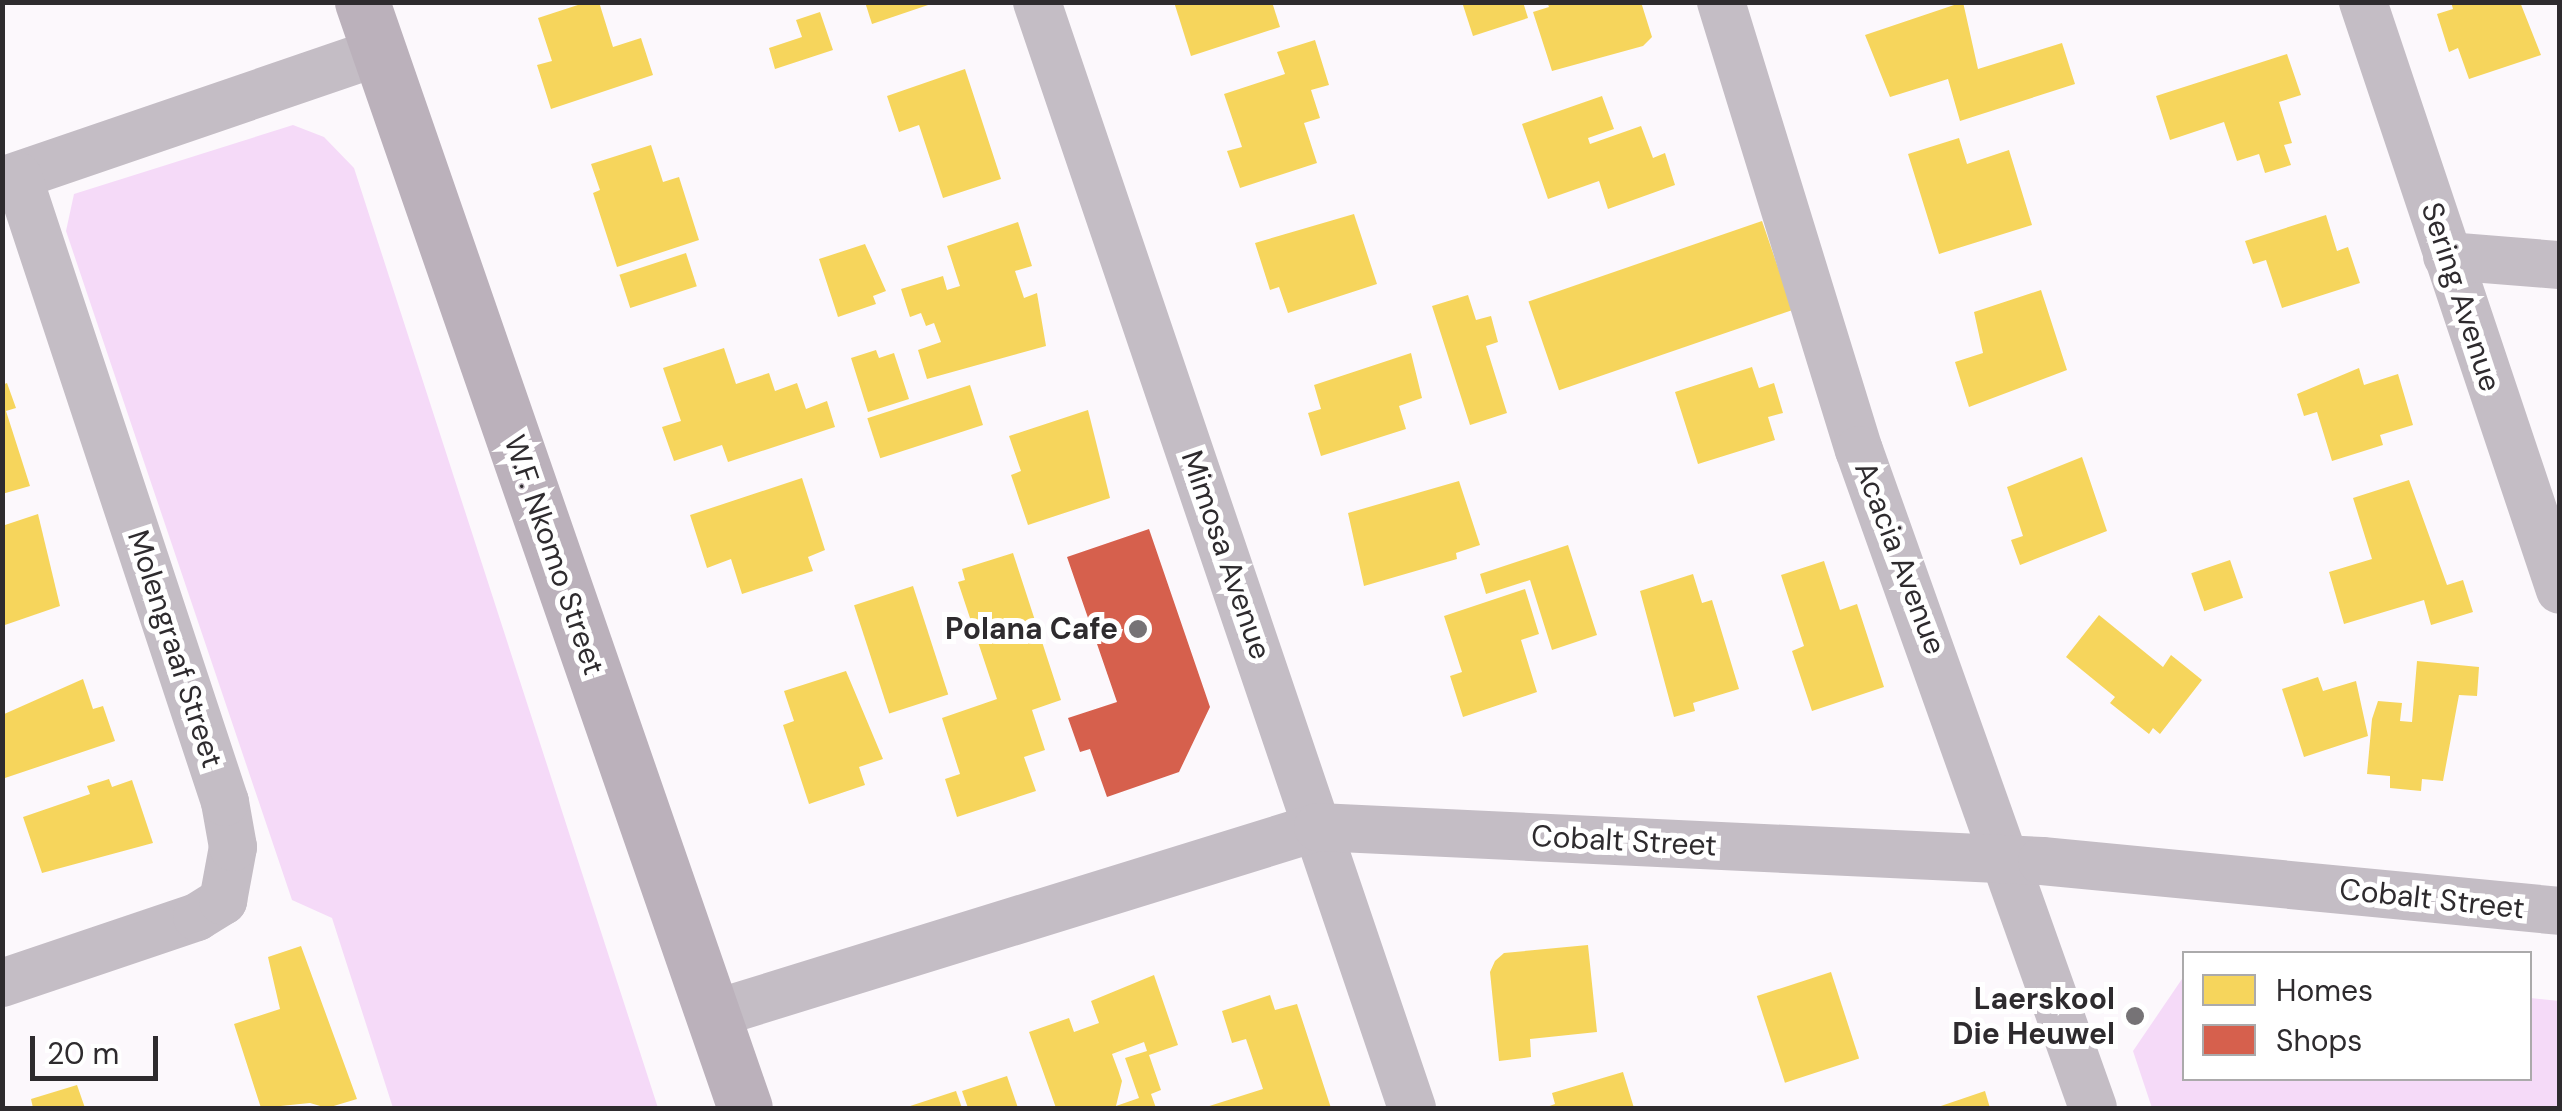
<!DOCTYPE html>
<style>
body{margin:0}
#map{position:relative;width:2562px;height:1111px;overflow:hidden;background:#fcf8fc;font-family:"DM Sans",sans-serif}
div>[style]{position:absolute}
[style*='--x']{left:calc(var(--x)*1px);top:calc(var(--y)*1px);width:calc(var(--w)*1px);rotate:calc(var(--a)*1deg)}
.green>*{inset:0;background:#f5daf8}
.homes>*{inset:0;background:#f6d55c;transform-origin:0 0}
.shops>*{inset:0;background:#d6604d}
.street>*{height:48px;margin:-24px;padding:0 24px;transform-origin:24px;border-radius:24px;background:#c4bdc5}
.secondary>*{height:55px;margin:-27.5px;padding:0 27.5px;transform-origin:27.5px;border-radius:27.5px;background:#bbb1bb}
.dots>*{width:28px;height:28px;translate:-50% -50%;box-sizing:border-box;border:5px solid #fff;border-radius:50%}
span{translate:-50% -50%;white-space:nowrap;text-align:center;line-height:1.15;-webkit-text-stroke:10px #fff;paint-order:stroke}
.street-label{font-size:30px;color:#2e2b2e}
.poi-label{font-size:30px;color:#2e2b2e;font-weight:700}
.right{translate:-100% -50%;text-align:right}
.frame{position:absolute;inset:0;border:5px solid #2e2b2e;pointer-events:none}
.legend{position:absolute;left:2182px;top:951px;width:350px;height:130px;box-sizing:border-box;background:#fff;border:2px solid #abaaab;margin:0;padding:12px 18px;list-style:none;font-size:30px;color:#2e2b2e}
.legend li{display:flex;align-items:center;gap:20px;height:50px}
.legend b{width:50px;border:2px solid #abaaab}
.scale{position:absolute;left:30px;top:1036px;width:128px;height:45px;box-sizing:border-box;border:5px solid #2e2b2e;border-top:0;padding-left:12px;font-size:30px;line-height:35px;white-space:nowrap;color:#2e2b2e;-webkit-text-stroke:8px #fff;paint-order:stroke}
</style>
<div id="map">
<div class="green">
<div style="clip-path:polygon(293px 125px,324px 137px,354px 168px,658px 1108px,393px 1108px,332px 918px,292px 900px,66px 231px,74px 194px)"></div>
<div style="clip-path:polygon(2184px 976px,2184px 1078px,2530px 1078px,2530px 998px,2559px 1001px,2559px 1108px,2152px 1108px,2133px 1051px)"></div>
</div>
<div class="homes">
<div style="clip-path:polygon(587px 2px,599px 2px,613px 47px,641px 38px,653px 75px,551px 109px,537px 65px,552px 61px,538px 18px)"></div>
<div style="clip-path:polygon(865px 2px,933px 2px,934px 3px,872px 24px)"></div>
<div style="clip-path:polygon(1174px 2px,1272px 2px,1280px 27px,1191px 56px)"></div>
<div style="clip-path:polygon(1462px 2px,1523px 2px,1528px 18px,1473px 36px)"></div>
<div style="clip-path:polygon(1547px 2px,1641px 2px,1652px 37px,1643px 46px,1552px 71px,1533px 12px,1549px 7px)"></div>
<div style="clip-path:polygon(1963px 2px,1978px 69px,2062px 43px,2075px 84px,1960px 121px,1948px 79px,1890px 97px,1865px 35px)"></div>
<div style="clip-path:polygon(2451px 2px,2520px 2px,2541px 55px,2469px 79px,2458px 48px,2449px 52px,2437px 14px,2453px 9px)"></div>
<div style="clip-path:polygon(820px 12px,833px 50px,775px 69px,769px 48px,802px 37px,796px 20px)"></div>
<div style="clip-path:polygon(1315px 40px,1329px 85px,1311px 90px,1320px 118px,1304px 123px,1317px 163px,1240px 188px,1227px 151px,1242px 147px,1224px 94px,1285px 74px,1277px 52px)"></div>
<div style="clip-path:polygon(2287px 54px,2301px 95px,2279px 102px,2292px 143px,2284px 145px,2291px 165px,2265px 173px,2259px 154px,2237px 161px,2224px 122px,2170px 140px,2156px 96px)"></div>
<div style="clip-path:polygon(965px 69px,1001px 179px,943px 198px,919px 125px,899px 132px,887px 96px)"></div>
<div style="clip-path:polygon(1602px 96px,1614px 129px,1588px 138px,1590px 144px,1641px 126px,1653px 158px,1665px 153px,1675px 185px,1608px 209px,1599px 181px,1548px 199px,1522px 124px)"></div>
<div style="clip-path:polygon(1959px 138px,1967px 164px,2009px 150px,2032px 225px,1939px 254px,1908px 154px)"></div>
<div style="clip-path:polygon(651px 145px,663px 182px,679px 177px,699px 240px,617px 267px,593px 193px,600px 190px,591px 164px)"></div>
<div style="clip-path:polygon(1354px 214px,1377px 284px,1288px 313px,1279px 287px,1270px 290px,1255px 243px)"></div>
<div style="clip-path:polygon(2326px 215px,2337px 251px,2348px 247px,2360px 283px,2282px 308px,2266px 260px,2253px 264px,2245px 241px)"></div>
<div style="left:1762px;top:221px;width:94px;height:247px;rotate:71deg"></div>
<div style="clip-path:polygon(1018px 222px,1032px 266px,1015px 271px,1024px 298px,1037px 293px,1046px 346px,927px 379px,918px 350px,941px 342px,934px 323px,926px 326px,921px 313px,910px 317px,901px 289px,943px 276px,947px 290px,960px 286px,947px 246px)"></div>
<div style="clip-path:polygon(865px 244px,886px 291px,873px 296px,876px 304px,838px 317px,819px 259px)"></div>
<div style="left:686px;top:253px;width:35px;height:70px;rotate:72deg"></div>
<div style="clip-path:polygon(2041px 290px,2067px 370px,1969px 407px,1955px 362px,1983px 353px,1974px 312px)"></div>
<div style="clip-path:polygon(1468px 295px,1476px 320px,1491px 316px,1498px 342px,1486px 346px,1507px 413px,1470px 425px,1432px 306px)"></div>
<div style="clip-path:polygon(724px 348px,736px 384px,769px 373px,775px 391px,797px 383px,806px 409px,827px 401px,835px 427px,728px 462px,722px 445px,674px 461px,662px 427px,681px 421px,663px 368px)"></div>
<div style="clip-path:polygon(876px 350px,879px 358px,894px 353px,909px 399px,868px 412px,851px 358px)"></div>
<div style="clip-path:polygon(1411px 353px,1422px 398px,1399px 406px,1406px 429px,1321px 456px,1308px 413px,1321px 409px,1314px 385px)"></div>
<div style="clip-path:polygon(1752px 367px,1759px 388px,1774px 383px,1783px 413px,1768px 417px,1775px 440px,1698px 464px,1675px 392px)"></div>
<div style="clip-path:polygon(2359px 368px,2364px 385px,2398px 374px,2413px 425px,2380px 435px,2383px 445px,2332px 461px,2317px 412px,2304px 416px,2297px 394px)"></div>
<div style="clip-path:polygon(7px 383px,16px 408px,6px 411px,30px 486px,2px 494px,2px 385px)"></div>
<div style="left:970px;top:385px;width:42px;height:108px;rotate:72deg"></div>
<div style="clip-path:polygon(1088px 410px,1110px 498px,1028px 525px,1011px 475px,1021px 471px,1009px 436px)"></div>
<div style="clip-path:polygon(2082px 457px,2107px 531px,2020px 565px,2011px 540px,2023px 536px,2007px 487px)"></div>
<div style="clip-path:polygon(802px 478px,825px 550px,808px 557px,813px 571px,742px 594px,731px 559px,707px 568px,690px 515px)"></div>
<div style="clip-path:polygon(2409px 480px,2447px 585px,2463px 580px,2473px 612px,2431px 625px,2424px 600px,2344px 624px,2329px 572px,2372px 559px,2353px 498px)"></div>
<div style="clip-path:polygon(1459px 481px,1480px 545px,1456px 553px,1457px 559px,1364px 586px,1348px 513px)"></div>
<div style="clip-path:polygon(38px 514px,60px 606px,2px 626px,2px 526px)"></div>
<div style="clip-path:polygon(1568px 545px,1597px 635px,1552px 650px,1530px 580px,1486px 594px,1480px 574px)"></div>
<div style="clip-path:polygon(1013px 553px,1061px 700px,1032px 710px,1045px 750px,1024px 757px,1036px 791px,957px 817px,945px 779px,960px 774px,942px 718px,997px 699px,958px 582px,965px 580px,962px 569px)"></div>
<div style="left:2230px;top:560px;width:40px;height:41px;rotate:71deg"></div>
<div style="clip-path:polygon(1824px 561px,1840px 610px,1857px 604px,1884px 687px,1812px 711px,1792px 651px,1804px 646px,1781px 575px)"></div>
<div style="clip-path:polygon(1693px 574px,1702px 603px,1712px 600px,1739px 689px,1693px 703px,1695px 711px,1674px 717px,1640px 591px)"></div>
<div style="left:913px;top:586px;width:114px;height:62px;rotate:72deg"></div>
<div style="clip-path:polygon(1525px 589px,1539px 634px,1521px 640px,1537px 692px,1463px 717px,1450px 676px,1462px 672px,1444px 616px)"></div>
<div style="clip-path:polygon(2099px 615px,2163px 667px,2171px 655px,2202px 680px,2160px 734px,2153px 728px,2149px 734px,2110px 703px,2115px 697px,2066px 657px)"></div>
<div style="clip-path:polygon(2417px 661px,2479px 667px,2477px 696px,2459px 695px,2443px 781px,2422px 779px,2421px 791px,2390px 788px,2390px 776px,2367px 774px,2372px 719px,2378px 701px,2402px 703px,2400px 721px,2412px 722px)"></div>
<div style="clip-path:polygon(846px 671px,883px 759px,859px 767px,865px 785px,809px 804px,783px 725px,794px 721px,784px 691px)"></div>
<div style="clip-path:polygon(2318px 677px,2323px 691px,2356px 681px,2368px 736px,2304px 757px,2282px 689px)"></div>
<div style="clip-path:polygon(83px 679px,93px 709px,103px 706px,115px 741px,2px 779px,2px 715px)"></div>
<div style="clip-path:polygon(109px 779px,112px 787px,132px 780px,153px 843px,42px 873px,23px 817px,90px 794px,87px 786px)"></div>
<div style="clip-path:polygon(1588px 945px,1597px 1032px,1530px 1039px,1531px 1057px,1499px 1061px,1490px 972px,1495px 961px,1504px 953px)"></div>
<div style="clip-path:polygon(301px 946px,357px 1099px,327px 1108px,310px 1103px,261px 1108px,234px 1024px,280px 1009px,268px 957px)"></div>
<div style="left:1831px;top:972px;width:91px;height:78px;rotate:72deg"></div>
<div style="clip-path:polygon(evenodd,1154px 975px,1178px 1045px,1149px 1055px,1161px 1090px,1151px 1094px,1156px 1108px,1056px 1108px,1029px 1032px,1069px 1018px,1074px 1032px,1099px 1023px,1091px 1001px,1154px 975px,1144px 1042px,1147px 1051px,1125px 1058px,1139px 1098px,1116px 1106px,1122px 1081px,1112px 1054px,1144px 1042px)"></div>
<div style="clip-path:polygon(1270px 995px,1275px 1010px,1297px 1004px,1331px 1108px,1203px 1108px,1263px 1089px,1246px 1039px,1232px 1043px,1222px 1011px)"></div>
<div style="clip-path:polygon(1623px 1072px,1634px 1108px,1544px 1108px,1555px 1104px,1552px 1093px)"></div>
<div style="clip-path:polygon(1007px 1076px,1018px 1108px,968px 1108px,962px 1091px)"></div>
<div style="clip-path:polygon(77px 1085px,85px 1108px,33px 1108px,31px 1099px)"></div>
<div style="clip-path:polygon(956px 1091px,962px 1108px,904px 1108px)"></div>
<div style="clip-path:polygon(1985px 1091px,1990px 1108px,1935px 1108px)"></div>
</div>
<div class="shops">
<div style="clip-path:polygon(1149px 529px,1210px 707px,1179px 772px,1107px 797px,1090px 749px,1080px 752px,1068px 718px,1117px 702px,1067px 557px)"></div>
</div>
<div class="street">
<div style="--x:1037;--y:2;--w:1168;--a:71.27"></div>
<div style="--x:1721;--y:2;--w:469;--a:72.9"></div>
<div style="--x:1859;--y:450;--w:698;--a:70.42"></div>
<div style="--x:2363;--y:2;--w:620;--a:71.48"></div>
<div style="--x:2;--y:181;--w:398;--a:-18.9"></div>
<div style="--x:2447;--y:256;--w:113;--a:4.6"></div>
<div style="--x:2;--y:983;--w:206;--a:-18.7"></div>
<div style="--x:197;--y:917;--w:31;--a:-32"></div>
<div style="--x:223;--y:901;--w:55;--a:-79.5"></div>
<div style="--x:233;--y:847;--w:46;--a:-100.1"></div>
<div style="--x:225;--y:802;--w:659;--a:-108.3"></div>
<div style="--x:714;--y:1014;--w:632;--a:-17.2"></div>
<div style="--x:1318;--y:827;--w:725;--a:2.69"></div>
<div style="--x:2042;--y:861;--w:520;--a:5.51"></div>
</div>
<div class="secondary">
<div style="--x:362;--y:2;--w:1170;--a:70.9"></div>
</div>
<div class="dots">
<div style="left:1138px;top:629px;background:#767376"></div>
<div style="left:2135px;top:1016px;background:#767376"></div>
</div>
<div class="street-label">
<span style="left:2461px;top:297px;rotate:72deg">Sering Avenue</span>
<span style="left:554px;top:555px;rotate:71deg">W.F. Nkomo Street</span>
<span style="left:1226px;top:555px;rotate:71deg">Mimosa Avenue</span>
<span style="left:1900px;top:558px;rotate:69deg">Acacia Avenue</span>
<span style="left:175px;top:649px;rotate:72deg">Molengraaf Street</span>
<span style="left:1624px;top:841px;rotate:3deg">Cobalt Street</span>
<span style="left:2432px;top:899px;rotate:6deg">Cobalt Street</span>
</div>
<div class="poi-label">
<span class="right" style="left:1118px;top:629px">Polana Cafe</span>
<span class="right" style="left:2115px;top:1016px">Laerskool<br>Die Heuwel</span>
</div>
<div class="frame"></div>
<ul class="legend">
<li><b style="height:28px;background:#f6d55c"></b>Homes</li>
<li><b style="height:28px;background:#d6604d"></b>Shops</li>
</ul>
<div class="scale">20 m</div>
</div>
